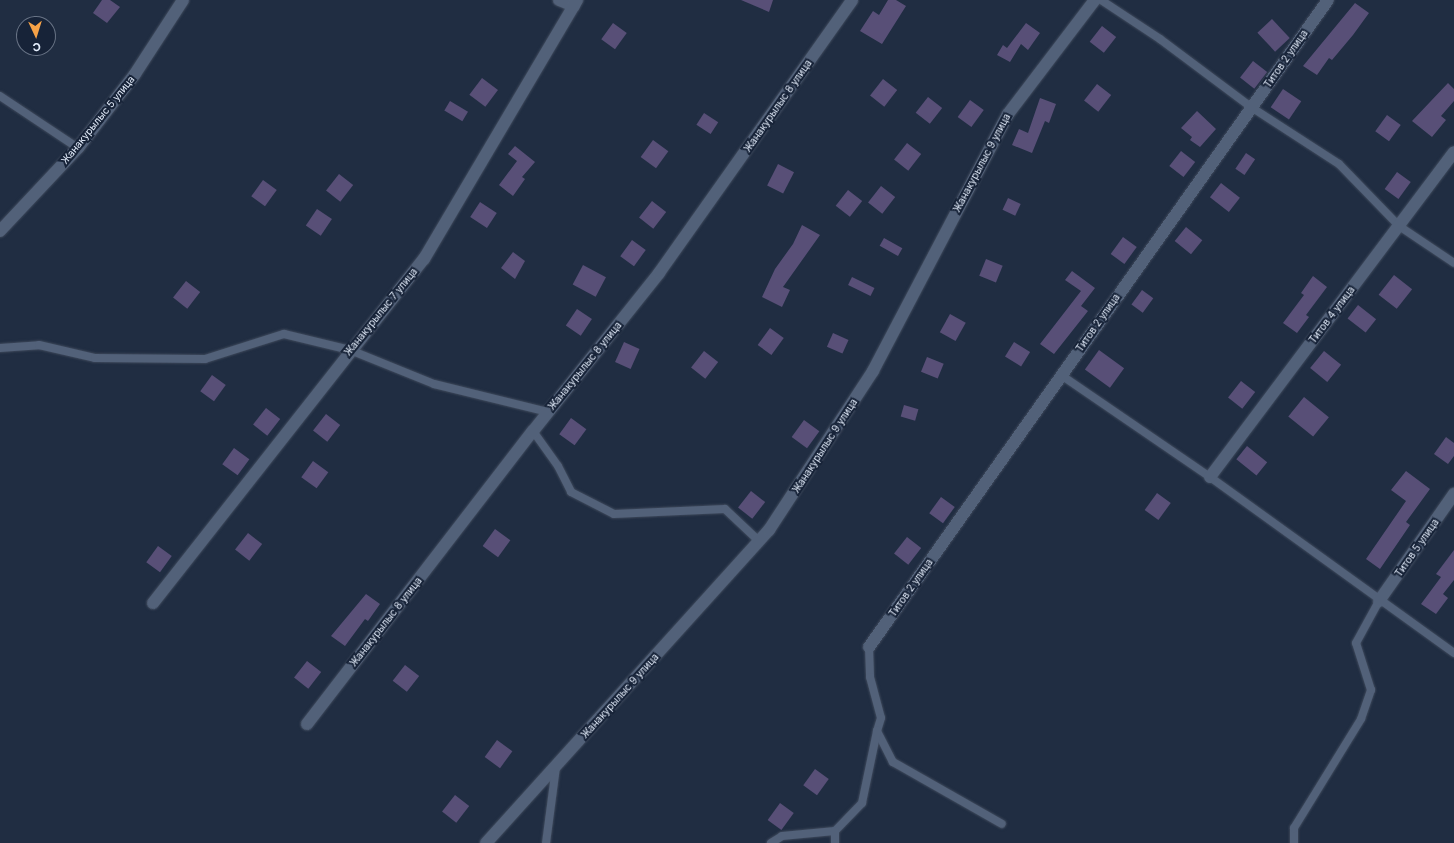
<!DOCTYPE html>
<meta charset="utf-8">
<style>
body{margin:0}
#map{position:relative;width:1454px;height:843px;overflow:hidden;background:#202d42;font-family:Inter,sans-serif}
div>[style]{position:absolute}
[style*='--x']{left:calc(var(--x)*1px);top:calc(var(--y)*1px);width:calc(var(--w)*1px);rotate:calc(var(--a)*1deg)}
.building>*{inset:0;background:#584f77;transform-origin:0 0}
.roads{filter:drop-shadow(0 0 1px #3e495b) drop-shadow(0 0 1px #3e495b)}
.lane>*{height:8px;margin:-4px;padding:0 4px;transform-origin:4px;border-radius:4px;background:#526179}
.street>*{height:12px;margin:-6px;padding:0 6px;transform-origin:6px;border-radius:6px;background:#526179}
span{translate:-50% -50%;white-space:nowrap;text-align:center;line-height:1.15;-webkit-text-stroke:4px #172338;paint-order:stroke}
.street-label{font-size:10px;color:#e5eefc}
.north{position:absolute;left:16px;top:16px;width:40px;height:40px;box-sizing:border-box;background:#172338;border:1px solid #697486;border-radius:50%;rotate:176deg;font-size:11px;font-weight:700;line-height:16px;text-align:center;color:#e5eefc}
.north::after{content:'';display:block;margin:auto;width:14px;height:18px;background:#f6a247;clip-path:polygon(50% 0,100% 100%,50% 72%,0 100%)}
</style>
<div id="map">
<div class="building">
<div style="clip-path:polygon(102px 0,110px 0,120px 7px,107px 23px,93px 13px)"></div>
<div style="clip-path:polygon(741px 0,773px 0,769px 12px)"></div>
<div style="clip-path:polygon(888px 0,896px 0,906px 6px,882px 44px,860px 31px,873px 11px,879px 15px)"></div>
<div style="clip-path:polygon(1355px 3px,1369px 13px,1353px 35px,1332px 60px,1329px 58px,1317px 75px,1303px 66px)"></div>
<div style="left:1272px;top:19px;width:26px;height:20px;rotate:47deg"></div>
<div style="left:613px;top:23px;width:17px;height:20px;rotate:36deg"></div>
<div style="clip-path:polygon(1026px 23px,1040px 33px,1028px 50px,1021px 44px,1010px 62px,997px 55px,1003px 45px,1007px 48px)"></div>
<div style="left:1102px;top:26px;width:18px;height:20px;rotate:38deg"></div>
<div style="left:1253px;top:61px;width:18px;height:21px;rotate:38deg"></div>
<div style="left:482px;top:78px;width:20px;height:21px;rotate:37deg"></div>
<div style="left:883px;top:79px;width:18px;height:21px;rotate:38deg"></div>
<div style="clip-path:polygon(1448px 83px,1454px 89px,1454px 101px,1441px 116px,1446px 120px,1432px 137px,1412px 121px)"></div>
<div style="left:1097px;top:84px;width:18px;height:21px;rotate:38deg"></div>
<div style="left:1283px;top:89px;width:22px;height:22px;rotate:34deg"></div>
<div style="left:928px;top:97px;width:18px;height:20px;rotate:38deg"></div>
<div style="clip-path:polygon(1040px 98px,1056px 104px,1049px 123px,1045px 121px,1032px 153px,1012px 145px,1019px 129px,1028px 133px)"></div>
<div style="left:970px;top:100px;width:17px;height:21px;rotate:36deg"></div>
<div style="left:450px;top:101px;width:21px;height:11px;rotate:31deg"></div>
<div style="clip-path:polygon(1197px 111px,1216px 129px,1200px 147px,1190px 140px,1192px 137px,1181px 128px)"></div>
<div style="left:704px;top:113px;width:17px;height:14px;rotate:33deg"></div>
<div style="left:1387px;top:115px;width:17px;height:20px;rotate:36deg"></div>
<div style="left:653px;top:140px;width:19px;height:21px;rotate:36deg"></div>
<div style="left:907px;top:143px;width:18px;height:21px;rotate:38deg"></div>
<div style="clip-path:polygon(515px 146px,535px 162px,522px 177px,525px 179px,513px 196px,499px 185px,517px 161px,508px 154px)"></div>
<div style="left:1181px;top:151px;width:18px;height:19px;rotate:38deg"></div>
<div style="left:1246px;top:153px;width:11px;height:19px;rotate:34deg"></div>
<div style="left:778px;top:164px;width:18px;height:24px;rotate:27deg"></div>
<div style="left:1397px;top:172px;width:17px;height:21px;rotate:36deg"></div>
<div style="left:339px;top:174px;width:18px;height:21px;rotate:38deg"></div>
<div style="left:263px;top:180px;width:17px;height:20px;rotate:36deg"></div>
<div style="left:1221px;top:183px;width:24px;height:18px;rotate:38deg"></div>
<div style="left:881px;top:186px;width:18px;height:21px;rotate:38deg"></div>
<div style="left:848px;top:190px;width:18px;height:20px;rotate:38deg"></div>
<div style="left:1008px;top:198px;width:14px;height:13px;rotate:25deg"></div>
<div style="left:652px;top:201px;width:18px;height:21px;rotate:38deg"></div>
<div style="left:480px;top:202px;width:20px;height:18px;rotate:33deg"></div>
<div style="left:317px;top:209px;width:18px;height:20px;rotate:34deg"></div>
<div style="clip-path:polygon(802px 225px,820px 235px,783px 287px,790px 290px,782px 307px,762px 297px,775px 269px,793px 244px)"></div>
<div style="left:1186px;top:227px;width:21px;height:18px;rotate:39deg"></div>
<div style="left:1123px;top:237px;width:17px;height:21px;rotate:36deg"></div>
<div style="left:884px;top:238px;width:21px;height:9px;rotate:29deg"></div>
<div style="left:632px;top:240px;width:17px;height:20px;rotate:36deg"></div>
<div style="clip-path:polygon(513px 252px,525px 261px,515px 279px,501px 268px)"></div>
<div style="left:986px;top:259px;width:18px;height:18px;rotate:22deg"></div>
<div style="left:583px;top:265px;width:26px;height:22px;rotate:28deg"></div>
<div style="clip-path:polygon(1072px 271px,1095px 288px,1081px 306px,1088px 311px,1054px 354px,1040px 344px,1081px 291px,1065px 280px)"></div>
<div style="left:1394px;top:275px;width:23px;height:25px;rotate:38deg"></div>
<div style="clip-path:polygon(1313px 276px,1327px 287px,1306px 315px,1309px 317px,1297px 333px,1283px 323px,1304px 295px,1301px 293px)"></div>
<div style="left:852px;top:277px;width:25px;height:9px;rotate:26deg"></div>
<div style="left:186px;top:281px;width:18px;height:21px;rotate:38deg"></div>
<div style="left:1142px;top:290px;width:14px;height:18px;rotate:36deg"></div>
<div style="left:1358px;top:305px;width:23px;height:17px;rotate:38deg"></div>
<div style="left:577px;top:309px;width:18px;height:20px;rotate:34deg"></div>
<div style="left:950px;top:314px;width:18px;height:21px;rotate:29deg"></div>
<div style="left:770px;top:328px;width:17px;height:21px;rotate:36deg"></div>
<div style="left:833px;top:333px;width:17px;height:15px;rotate:24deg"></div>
<div style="left:624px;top:342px;width:17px;height:22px;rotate:24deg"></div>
<div style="left:1014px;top:342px;width:19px;height:17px;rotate:32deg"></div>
<div style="left:1099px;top:350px;width:31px;height:24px;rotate:36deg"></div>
<div style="left:704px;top:351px;width:18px;height:21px;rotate:38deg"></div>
<div style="left:1324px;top:351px;width:22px;height:22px;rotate:39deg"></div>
<div style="left:927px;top:357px;width:18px;height:16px;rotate:22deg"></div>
<div style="left:212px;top:375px;width:17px;height:20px;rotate:36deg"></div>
<div style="left:1241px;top:381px;width:18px;height:21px;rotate:38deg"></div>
<div style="left:1304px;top:397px;width:32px;height:25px;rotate:39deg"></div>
<div style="left:904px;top:405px;width:15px;height:12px;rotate:16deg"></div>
<div style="left:266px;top:408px;width:18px;height:21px;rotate:38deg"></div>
<div style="left:326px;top:414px;width:18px;height:21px;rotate:38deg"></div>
<div style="left:571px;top:418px;width:19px;height:20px;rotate:36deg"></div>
<div style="left:804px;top:420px;width:19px;height:21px;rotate:36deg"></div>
<div style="clip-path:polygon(1446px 437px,1454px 443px,1454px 456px,1448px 464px,1434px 454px)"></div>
<div style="left:1247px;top:446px;width:26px;height:17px;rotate:39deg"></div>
<div style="left:234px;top:448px;width:19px;height:20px;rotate:36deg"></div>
<div style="left:313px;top:461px;width:19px;height:20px;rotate:36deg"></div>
<div style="clip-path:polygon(1406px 471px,1430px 489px,1406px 522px,1410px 525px,1380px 569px,1366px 559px,1406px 501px,1391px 490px)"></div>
<div style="left:751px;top:491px;width:18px;height:21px;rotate:38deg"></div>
<div style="left:1157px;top:493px;width:17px;height:21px;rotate:36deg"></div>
<div style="left:941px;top:497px;width:17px;height:20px;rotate:36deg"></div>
<div style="left:495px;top:529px;width:19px;height:21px;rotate:36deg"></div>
<div style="left:248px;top:533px;width:18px;height:21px;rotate:38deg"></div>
<div style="left:907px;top:537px;width:18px;height:21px;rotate:38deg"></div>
<div style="left:158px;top:546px;width:17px;height:20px;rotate:36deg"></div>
<div style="clip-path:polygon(1454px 550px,1454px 580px,1443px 594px,1448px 598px,1436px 614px,1421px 604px,1441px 577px,1436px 574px)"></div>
<div style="clip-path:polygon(366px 594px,380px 604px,368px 621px,365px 619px,345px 646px,331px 636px)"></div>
<div style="left:307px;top:661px;width:18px;height:21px;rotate:38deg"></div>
<div style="left:405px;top:665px;width:18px;height:20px;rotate:38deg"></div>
<div style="left:497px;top:740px;width:19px;height:21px;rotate:36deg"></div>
<div style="left:815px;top:769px;width:17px;height:20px;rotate:36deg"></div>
<div style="left:455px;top:795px;width:18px;height:21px;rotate:38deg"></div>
<div style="left:780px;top:803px;width:17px;height:21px;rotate:36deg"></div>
</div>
<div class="roads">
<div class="lane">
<div style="--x:1101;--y:0;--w:71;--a:33.5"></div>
<div style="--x:1160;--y:39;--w:114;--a:36.8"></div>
<div style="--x:1251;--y:107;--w:105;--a:32.9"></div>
<div style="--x:1339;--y:164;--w:86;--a:45.9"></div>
<div style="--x:1399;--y:226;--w:66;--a:33.9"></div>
<div style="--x:0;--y:96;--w:94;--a:33.7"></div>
<div style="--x:0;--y:348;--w:39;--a:-4"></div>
<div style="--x:39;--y:345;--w:57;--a:13.1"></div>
<div style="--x:95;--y:358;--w:110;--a:0.5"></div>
<div style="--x:205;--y:359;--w:83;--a:-17.6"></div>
<div style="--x:284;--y:334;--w:68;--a:13.6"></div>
<div style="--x:350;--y:350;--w:91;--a:22"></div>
<div style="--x:434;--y:384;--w:117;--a:13.8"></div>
<div style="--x:1061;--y:375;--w:181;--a:34.4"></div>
<div style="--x:1210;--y:477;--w:301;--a:35.8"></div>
<div style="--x:533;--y:431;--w:43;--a:54.5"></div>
<div style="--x:558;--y:466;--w:29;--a:63"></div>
<div style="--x:571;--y:492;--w:48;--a:27.1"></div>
<div style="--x:614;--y:514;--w:111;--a:-2.6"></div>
<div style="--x:725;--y:509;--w:47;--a:43.3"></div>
<div style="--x:869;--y:647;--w:30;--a:88"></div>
<div style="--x:870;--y:677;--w:42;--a:75"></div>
<div style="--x:881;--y:718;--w:14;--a:107"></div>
<div style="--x:877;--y:731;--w:35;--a:63"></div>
<div style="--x:893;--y:762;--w:125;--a:29.6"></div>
<div style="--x:546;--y:843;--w:77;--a:-82.5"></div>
<div style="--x:771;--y:843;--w:13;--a:-32"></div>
<div style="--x:782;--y:836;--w:53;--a:-5.4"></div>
<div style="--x:835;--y:831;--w:39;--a:-46"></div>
<div style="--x:862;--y:803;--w:74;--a:-78.2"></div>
<div style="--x:835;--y:843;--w:12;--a:-90"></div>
<div style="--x:1294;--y:843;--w:15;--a:-90"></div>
<div style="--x:1294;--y:828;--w:128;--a:-58.4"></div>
<div style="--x:1361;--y:719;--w:31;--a:-71"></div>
<div style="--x:1371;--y:690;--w:49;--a:-107.7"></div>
<div style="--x:1356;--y:643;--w:48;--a:-61.3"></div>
</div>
<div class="street">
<div style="--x:559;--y:0;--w:16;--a:22"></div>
<div style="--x:0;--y:231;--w:114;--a:-46.8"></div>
<div style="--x:78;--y:148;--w:93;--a:-52.4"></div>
<div style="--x:135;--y:74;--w:88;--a:-57"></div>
<div style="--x:1210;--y:477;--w:406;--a:-53.1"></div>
<div style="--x:1379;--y:601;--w:131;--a:-55"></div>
<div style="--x:153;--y:603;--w:438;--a:-51.8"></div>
<div style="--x:424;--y:259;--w:301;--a:-59.4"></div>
<div style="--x:869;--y:647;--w:793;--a:-54.65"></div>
<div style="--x:307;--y:724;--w:370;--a:-52.4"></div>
<div style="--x:533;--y:431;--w:202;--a:-51.4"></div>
<div style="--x:659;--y:273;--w:334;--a:-54.7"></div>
<div style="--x:486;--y:843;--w:422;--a:-47.9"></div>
<div style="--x:769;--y:530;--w:190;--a:-56.8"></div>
<div style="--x:873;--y:371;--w:290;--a:-62.3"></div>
<div style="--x:1008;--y:114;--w:143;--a:-52.7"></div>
</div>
</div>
<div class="street-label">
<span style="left:1286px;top:59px;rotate:-55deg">Титов 2 улица</span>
<span style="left:778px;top:106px;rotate:-55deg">Жанакурылыс 8 улица</span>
<span style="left:98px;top:120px;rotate:-51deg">Жанакурылыс 5 улица</span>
<span style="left:982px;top:163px;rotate:-62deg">Жанакурылыс 9 улица</span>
<span style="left:381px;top:312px;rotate:-51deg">Жанакурылыс 7 улица</span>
<span style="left:1332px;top:315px;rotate:-53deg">Титов 4 улица</span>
<span style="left:1098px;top:323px;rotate:-55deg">Титов 2 улица</span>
<span style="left:585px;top:366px;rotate:-51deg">Жанакурылыс 8 улица</span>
<span style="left:825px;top:446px;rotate:-57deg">Жанакурылыс 9 улица</span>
<span style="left:1417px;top:548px;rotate:-55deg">Титов 5 улица</span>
<span style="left:911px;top:588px;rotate:-55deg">Титов 2 улица</span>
<span style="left:386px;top:622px;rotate:-52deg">Жанакурылыс 8 улица</span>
<span style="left:620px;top:696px;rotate:-48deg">Жанакурылыс 9 улица</span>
</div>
<div class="north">С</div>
</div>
